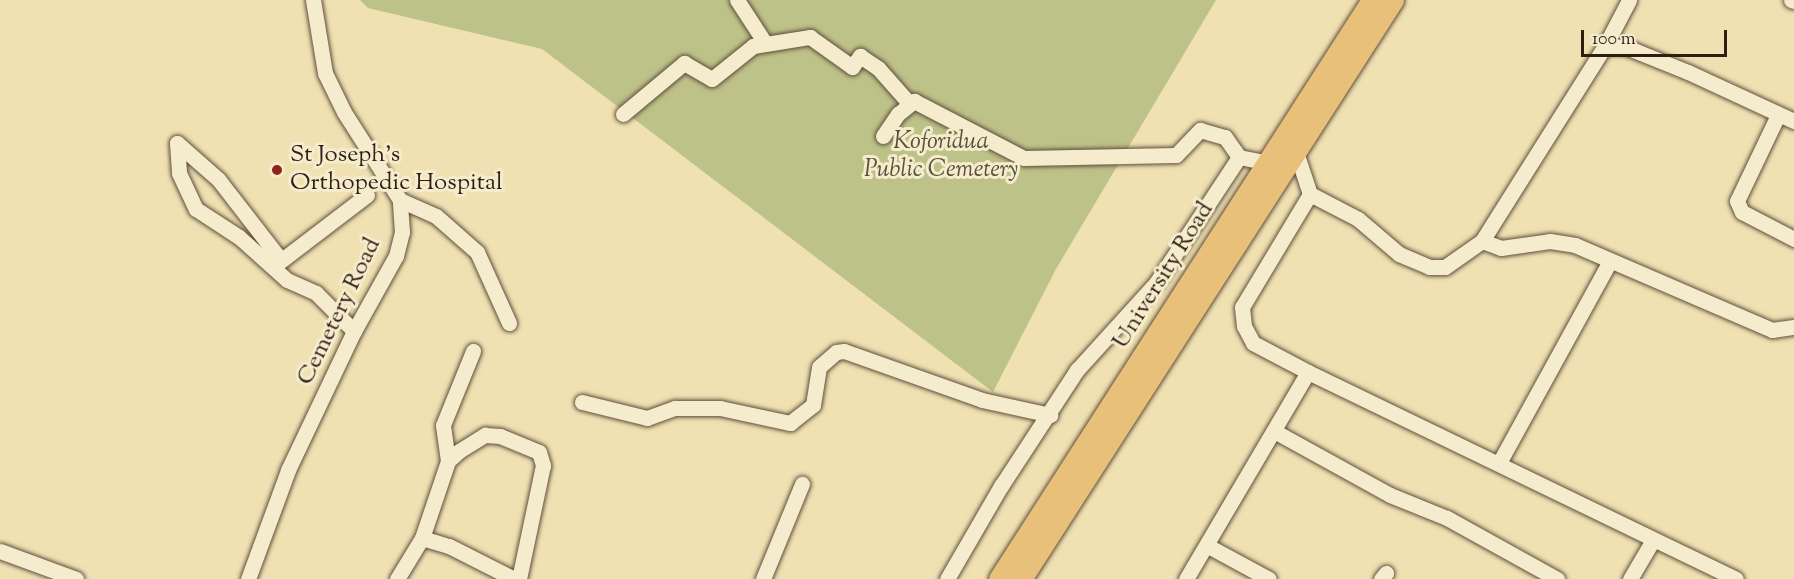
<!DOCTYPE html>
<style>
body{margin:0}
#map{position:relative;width:1794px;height:579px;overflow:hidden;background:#f0e1b2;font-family:"Sorts Mill Goudy",serif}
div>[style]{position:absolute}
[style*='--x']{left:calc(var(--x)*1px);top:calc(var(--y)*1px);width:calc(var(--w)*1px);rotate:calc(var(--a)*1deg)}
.green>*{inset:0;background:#bdc289}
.roads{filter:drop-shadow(0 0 2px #604f3c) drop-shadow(0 0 2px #604f3c)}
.minor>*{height:15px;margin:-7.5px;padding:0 7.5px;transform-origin:7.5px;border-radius:7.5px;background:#f5eccd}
.highway>*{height:21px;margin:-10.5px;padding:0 10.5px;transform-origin:10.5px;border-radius:10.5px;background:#e8c079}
.dots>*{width:16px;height:16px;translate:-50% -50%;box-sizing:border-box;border:3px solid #f5eccd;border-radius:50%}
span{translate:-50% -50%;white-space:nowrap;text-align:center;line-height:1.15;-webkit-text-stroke:6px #f5eccd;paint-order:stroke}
.park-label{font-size:24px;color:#5a4f38;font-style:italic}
.poi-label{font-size:24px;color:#301e15}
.left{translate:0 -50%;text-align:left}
.street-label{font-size:24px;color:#301e15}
.scale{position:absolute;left:1581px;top:30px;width:146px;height:27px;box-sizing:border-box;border:3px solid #301e15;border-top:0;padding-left:8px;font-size:18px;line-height:21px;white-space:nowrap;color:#301e15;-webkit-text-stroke:4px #f5eccd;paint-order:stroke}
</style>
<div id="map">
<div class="green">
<div style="clip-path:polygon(360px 0,1216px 0,1056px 269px,993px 392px,542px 49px,368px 8px)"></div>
</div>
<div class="roads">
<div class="minor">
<div style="--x:737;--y:0;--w:51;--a:56.9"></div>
<div style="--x:1791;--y:0;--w:3;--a:18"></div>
<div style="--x:1605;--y:46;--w:21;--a:3"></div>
<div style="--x:1626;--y:47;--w:67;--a:22"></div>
<div style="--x:1688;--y:72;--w:117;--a:24.8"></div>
<div style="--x:623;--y:114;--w:80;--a:-39.9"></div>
<div style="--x:684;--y:63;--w:32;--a:30"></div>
<div style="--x:712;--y:79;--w:53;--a:-38.8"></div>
<div style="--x:753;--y:46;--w:58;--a:-9"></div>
<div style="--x:810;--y:37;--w:52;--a:35.5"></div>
<div style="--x:852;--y:67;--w:14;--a:-54"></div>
<div style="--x:860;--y:56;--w:22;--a:34"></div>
<div style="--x:878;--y:68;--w:47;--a:48.5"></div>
<div style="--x:1778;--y:115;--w:95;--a:115.5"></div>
<div style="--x:1737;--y:201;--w:12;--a:66"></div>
<div style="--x:1742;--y:212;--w:59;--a:27.4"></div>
<div style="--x:883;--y:136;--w:27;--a:-56"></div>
<div style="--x:898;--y:114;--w:21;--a:-39"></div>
<div style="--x:914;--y:101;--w:124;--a:27.4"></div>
<div style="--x:1024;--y:158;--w:152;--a:-1.1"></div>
<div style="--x:1176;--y:155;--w:35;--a:-46"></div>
<div style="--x:1200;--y:130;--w:26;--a:16"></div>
<div style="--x:1225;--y:137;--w:24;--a:55"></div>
<div style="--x:1239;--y:157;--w:25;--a:11"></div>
<div style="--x:177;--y:143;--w:30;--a:86"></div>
<div style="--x:179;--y:173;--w:40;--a:65"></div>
<div style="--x:196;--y:209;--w:51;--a:33.1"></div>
<div style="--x:239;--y:237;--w:64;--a:41.9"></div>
<div style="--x:287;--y:280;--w:32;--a:24"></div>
<div style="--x:316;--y:293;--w:54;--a:45"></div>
<div style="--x:177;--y:143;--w:55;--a:41.3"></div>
<div style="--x:218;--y:179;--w:96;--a:52.2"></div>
<div style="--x:277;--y:255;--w:11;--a:105"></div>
<div style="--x:1297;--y:155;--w:41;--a:71.6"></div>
<div style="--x:1310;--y:194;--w:132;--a:121"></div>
<div style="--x:1242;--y:307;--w:19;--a:84"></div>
<div style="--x:1244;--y:326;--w:19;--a:62"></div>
<div style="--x:1253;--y:343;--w:62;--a:27.8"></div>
<div style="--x:1310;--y:194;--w:54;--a:27.5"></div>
<div style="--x:1358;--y:219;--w:54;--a:40.5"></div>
<div style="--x:1399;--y:254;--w:33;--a:23"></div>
<div style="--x:1429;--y:267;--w:16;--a:0"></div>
<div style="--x:1445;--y:267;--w:45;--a:-35.1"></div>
<div style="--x:1482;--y:241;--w:20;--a:20"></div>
<div style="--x:1501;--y:248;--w:49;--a:-8.1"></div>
<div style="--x:1550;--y:241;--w:25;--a:9"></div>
<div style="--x:1575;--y:245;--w:215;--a:23.3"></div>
<div style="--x:1772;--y:330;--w:22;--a:-8"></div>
<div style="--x:400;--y:200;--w:39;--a:24"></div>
<div style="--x:436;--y:216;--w:55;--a:41.3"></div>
<div style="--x:477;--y:252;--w:78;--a:65.7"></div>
<div style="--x:1482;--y:241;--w:231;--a:-57.8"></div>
<div style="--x:1605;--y:46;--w:52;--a:-62.4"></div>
<div style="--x:274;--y:266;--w:117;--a:-37.4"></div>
<div style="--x:582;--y:402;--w:67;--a:13.8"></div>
<div style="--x:647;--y:418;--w:30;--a:-20"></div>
<div style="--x:675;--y:408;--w:45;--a:0"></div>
<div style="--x:720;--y:408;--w:72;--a:12.1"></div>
<div style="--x:790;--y:423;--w:29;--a:-38"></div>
<div style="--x:813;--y:405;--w:38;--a:-81"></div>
<div style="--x:819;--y:367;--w:23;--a:-41"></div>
<div style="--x:836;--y:352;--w:8;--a:-7"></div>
<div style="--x:844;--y:351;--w:146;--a:19.5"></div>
<div style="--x:982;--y:400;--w:70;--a:12.4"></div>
<div style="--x:1274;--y:431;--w:132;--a:28.9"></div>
<div style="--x:1390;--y:495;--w:61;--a:22"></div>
<div style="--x:1447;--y:518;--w:126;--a:29"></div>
<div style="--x:448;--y:461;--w:36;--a:-98"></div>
<div style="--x:443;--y:425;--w:80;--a:-67.9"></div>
<div style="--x:1499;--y:463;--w:230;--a:-61.2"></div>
<div style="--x:422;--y:538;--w:81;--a:-71.3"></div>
<div style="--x:448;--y:461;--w:15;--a:-42"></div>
<div style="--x:459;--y:451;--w:31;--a:-32"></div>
<div style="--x:485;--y:435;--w:15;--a:4"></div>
<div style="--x:500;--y:436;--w:42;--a:22.3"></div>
<div style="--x:539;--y:452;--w:14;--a:73"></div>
<div style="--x:543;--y:465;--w:116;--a:101.9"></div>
<div style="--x:1208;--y:546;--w:69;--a:28.4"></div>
<div style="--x:0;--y:551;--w:81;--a:20.2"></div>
<div style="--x:248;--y:579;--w:116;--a:-69.8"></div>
<div style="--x:288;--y:470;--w:154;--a:-64.6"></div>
<div style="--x:354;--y:331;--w:86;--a:-60.8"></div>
<div style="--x:396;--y:256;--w:25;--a:-76"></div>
<div style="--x:402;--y:232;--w:32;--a:-94"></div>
<div style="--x:400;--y:200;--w:104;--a:-122.5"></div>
<div style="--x:344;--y:112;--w:43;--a:-116"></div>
<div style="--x:325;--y:73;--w:74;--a:-99.3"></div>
<div style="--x:397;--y:579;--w:48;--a:-58.6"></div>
<div style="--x:422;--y:538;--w:28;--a:17"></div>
<div style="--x:449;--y:546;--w:73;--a:26.9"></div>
<div style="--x:763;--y:579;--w:103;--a:-67.7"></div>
<div style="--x:947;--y:579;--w:108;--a:-59.9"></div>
<div style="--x:1001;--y:486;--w:139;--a:-56.8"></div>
<div style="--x:1077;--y:370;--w:118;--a:-47.8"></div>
<div style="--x:1156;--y:283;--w:151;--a:-56.6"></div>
<div style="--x:1186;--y:579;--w:240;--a:-59.5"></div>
<div style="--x:1308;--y:372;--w:475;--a:25.8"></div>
<div style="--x:1381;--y:579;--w:8;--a:-50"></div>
<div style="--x:1630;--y:579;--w:45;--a:-59.5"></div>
</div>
<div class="highway">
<div style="--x:999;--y:579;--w:689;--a:-57.21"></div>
<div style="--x:1021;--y:579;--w:688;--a:-57.28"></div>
</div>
</div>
<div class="dots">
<div style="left:277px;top:170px;background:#8f2418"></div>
</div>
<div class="park-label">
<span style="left:941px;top:157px">Koforidua<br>Public Cemetery</span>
</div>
<div class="poi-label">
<span class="left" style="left:290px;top:170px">St Joseph's<br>Orthopedic Hospital</span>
</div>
<div class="street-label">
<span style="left:1164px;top:276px;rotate:-58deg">University Road</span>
<span style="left:340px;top:312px;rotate:-64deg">Cemetery Road</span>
</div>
<div class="scale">100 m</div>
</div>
